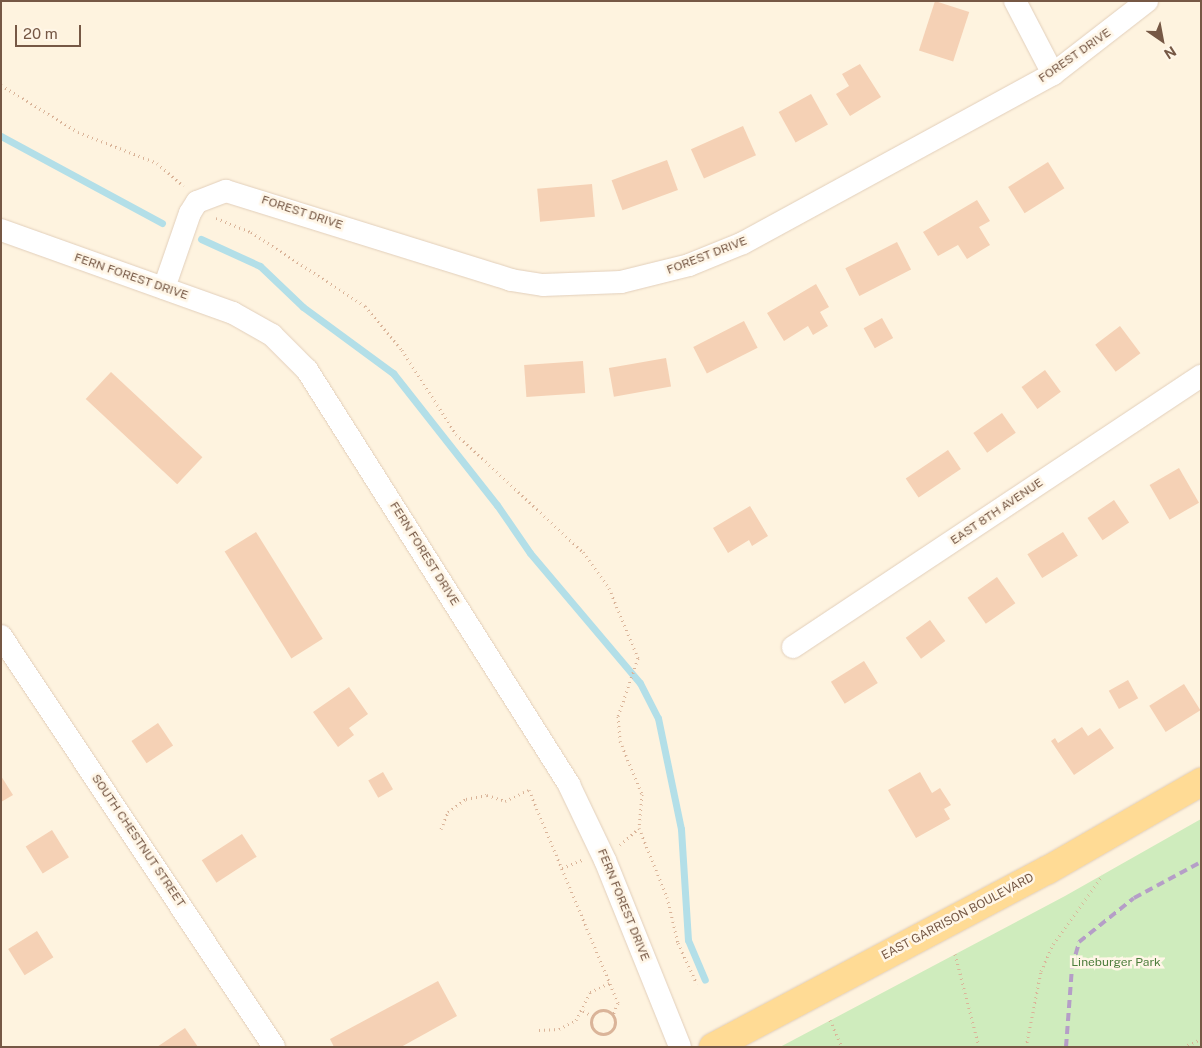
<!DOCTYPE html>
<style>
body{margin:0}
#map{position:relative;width:1202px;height:1048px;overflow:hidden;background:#fef3df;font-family:"Public Sans",sans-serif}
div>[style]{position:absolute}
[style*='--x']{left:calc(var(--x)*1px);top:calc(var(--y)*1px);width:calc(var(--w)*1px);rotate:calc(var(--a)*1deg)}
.green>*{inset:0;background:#cfecbd}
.stream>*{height:7px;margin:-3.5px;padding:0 3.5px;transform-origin:3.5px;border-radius:3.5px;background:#b3dfe8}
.building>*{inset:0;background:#f5d1b5;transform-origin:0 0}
.path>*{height:3px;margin-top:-1.5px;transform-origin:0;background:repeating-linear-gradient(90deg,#dab499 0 1px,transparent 0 5px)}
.path>.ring{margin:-1.5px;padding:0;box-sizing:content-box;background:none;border:3px solid #dab499;border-radius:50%}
.roads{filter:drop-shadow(0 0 1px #e2cfbb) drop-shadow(0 0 1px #e2cfbb)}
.minor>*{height:22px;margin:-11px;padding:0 11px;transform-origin:11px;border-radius:11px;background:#fff}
.major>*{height:28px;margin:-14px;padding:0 14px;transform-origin:14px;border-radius:14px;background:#ffdb95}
.rail>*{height:4px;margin-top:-2px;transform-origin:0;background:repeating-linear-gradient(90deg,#b59ec7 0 8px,transparent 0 13px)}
span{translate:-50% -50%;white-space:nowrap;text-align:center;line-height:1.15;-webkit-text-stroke:5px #fff6e7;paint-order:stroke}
.street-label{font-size:12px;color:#765845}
.park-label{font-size:12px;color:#4d7d3c}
.frame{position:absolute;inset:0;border:2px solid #765845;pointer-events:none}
.north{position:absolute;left:1137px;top:15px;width:50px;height:50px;-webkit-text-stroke:4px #fff6e7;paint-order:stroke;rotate:147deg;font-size:14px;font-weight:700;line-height:20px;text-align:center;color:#765845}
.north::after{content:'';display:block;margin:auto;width:18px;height:22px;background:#765845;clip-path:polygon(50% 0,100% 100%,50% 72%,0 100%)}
.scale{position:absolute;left:15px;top:25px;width:66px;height:22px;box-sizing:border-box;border:2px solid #765845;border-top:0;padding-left:6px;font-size:15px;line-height:18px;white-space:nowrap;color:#765845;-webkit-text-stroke:4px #fff6e7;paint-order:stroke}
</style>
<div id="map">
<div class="green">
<div style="clip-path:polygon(1201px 819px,1201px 1047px,780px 1047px,1065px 896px)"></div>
</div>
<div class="stream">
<div style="--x:1;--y:136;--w:183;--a:28.4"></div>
<div style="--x:201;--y:239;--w:65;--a:24.6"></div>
<div style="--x:260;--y:266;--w:59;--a:43.6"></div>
<div style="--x:303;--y:307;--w:112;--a:36.3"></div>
<div style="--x:393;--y:373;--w:168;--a:51.8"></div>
<div style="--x:497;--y:505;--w:58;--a:55.5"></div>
<div style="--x:530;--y:553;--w:170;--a:49.8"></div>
<div style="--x:640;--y:683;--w:39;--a:63"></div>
<div style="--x:658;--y:718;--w:113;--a:78.3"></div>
<div style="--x:681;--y:829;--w:111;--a:86.4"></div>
<div style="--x:688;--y:940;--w:43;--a:67"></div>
</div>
<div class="building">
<div style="left:935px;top:1px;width:36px;height:52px;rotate:18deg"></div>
<div style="clip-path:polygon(860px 64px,881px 97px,850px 116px,836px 94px,849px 86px,842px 74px)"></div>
<div style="left:811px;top:94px;width:35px;height:37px;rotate:61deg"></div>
<div style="left:743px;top:126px;width:32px;height:57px;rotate:66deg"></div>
<div style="left:667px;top:160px;width:32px;height:59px;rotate:70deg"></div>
<div style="left:1048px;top:162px;width:31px;height:47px;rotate:58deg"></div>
<div style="left:592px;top:184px;width:33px;height:55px;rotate:85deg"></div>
<div style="clip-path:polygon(977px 200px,990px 221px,979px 227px,990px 245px,967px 259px,958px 245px,938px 256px,923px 232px)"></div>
<div style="left:897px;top:242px;width:31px;height:58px;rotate:63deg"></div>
<div style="clip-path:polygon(816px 284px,829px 307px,820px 312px,828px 326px,813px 335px,808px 326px,784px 341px,767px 313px)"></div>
<div style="left:882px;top:318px;width:23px;height:21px;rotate:61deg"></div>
<div style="left:744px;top:321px;width:30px;height:57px;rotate:63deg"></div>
<div style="left:1120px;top:326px;width:34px;height:31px;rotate:53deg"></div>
<div style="left:666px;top:358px;width:29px;height:58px;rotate:80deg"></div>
<div style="left:583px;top:361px;width:32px;height:59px;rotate:86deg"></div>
<div style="left:1045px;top:370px;width:27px;height:29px;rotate:54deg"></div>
<div style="left:111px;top:372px;width:125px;height:37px;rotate:43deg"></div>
<div style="left:1002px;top:413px;width:24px;height:35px;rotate:55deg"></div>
<div style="left:948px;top:450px;width:23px;height:51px;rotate:56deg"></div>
<div style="left:1179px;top:468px;width:40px;height:34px;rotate:60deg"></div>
<div style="left:1114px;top:500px;width:27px;height:32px;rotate:56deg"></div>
<div style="clip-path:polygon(750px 506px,768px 536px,752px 546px,749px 540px,728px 553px,713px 528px)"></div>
<div style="left:256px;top:532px;width:126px;height:37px;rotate:58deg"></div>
<div style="left:1063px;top:532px;width:28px;height:42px;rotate:58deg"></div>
<div style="left:997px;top:577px;width:32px;height:36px;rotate:55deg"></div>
<div style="left:930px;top:620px;width:26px;height:30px;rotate:54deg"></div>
<div style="left:864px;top:661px;width:26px;height:39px;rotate:58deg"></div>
<div style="left:1128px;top:680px;width:21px;height:22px;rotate:61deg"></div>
<div style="left:1184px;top:684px;width:31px;height:41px;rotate:58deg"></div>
<div style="clip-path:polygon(349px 687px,368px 714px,349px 728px,354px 735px,338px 747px,313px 712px)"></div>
<div style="left:158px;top:723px;width:27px;height:32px;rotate:56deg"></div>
<div style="clip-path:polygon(1082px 727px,1088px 736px,1100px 728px,1114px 748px,1074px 775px,1051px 741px,1055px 738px,1058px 743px)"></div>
<div style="left:383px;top:772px;width:20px;height:17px;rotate:60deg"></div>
<div style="clip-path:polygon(920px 772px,932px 793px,940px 788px,951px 805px,944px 809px,950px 819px,916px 838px,888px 790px)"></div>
<div style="clip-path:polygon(1px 776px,13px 795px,1px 802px)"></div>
<div style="left:52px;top:830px;width:32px;height:31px;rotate:58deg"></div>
<div style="left:242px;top:834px;width:27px;height:48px;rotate:57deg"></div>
<div style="left:37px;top:931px;width:31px;height:34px;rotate:58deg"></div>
<div style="clip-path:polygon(438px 981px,457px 1016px,401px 1047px,334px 1047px,330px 1039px)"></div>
<div style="clip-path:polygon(185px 1028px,198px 1047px,157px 1047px)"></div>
</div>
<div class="path">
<div style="--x:1;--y:85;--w:90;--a:31.4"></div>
<div style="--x:78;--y:132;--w:85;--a:21.4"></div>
<div style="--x:157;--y:163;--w:35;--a:41"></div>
<div style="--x:216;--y:218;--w:38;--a:22"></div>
<div style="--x:251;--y:232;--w:136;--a:33"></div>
<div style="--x:365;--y:306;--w:57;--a:49.9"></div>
<div style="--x:402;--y:350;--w:100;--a:57.3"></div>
<div style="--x:456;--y:434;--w:173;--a:42.9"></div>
<div style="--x:583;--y:552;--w:44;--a:54.2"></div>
<div style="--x:609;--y:588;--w:76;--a:67.5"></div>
<div style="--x:638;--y:658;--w:61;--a:109"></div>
<div style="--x:618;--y:716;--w:25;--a:85"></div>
<div style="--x:620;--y:741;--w:57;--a:67.5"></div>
<div style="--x:642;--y:794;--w:34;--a:95"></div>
<div style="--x:639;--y:828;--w:74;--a:67.9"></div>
<div style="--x:667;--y:897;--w:47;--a:76.6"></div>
<div style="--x:678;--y:943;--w:45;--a:65.1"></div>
<div style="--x:441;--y:829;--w:18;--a:-68"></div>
<div style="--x:448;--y:812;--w:22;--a:-36"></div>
<div style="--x:466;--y:799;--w:21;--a:-11"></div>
<div style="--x:487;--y:795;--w:19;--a:18"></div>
<div style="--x:505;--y:801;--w:26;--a:-25"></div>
<div style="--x:529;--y:790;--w:231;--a:67.3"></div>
<div style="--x:618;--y:1003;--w:13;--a:113"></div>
<div style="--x:620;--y:845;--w:25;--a:-42"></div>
<div style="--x:562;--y:868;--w:22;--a:-22"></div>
<div style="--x:955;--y:954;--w:96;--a:75.5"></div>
<div class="ring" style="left:591px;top:1010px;width:21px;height:21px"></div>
<div style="--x:583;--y:1011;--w:11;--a:27"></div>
<div style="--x:830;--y:1020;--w:30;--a:66"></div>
<div style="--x:539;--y:1030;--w:20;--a:-3"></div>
<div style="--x:559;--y:1029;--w:19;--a:-28"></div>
<div style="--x:576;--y:1020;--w:31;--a:-63"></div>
<div style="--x:590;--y:992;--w:21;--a:-25"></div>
<div style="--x:1026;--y:1047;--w:77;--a:-78.8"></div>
<div style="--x:1041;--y:971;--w:30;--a:-66"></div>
<div style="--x:1053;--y:944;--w:85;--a:-54.1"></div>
<div style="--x:1183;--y:1047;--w:20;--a:-24"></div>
</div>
<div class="roads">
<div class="minor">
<div style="--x:1015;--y:1;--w:82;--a:62.5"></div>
<div style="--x:1;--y:230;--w:246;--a:19.7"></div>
<div style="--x:233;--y:313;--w:45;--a:29.4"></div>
<div style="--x:272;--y:335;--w:49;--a:45"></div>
<div style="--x:307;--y:370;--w:491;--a:57.7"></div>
<div style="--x:569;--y:785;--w:83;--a:64.4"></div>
<div style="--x:605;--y:860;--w:201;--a:68.1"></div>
<div style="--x:164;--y:288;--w:79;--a:-70.9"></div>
<div style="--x:190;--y:213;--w:13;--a:-58"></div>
<div style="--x:197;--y:202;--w:31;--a:-21"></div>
<div style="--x:226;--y:191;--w:299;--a:17.3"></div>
<div style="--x:511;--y:280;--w:32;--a:9"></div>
<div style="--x:543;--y:285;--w:78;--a:-2.2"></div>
<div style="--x:621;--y:282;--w:70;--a:-14"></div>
<div style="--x:689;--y:265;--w:58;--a:-22.2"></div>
<div style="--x:743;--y:243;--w:353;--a:-28.6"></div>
<div style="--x:1053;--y:74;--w:119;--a:-37.8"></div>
<div style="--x:1;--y:636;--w:493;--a:56.4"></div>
<div style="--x:793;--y:647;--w:490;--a:-33.6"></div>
</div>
<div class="major">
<div style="--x:713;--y:1047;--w:379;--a:-27.9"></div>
<div style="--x:1048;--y:870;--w:177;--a:-29.9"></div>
</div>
</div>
<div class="rail">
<div style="--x:1066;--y:1047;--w:80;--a:-85.7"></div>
<div style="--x:1072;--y:967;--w:26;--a:-74"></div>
<div style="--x:1079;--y:942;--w:70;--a:-38.7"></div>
<div style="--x:1134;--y:898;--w:76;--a:-28.2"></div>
</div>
<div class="street-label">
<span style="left:1075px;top:56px;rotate:-35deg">FOREST DRIVE</span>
<span style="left:302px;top:213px;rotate:18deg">FOREST DRIVE</span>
<span style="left:707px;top:256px;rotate:-21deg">FOREST DRIVE</span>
<span style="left:131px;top:277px;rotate:19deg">FERN FOREST DRIVE</span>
<span style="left:997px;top:512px;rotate:-34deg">EAST 8TH AVENUE</span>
<span style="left:424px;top:554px;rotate:58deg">FERN FOREST DRIVE</span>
<span style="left:138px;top:841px;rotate:56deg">SOUTH CHESTNUT STREET</span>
<span style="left:623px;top:905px;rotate:68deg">FERN FOREST DRIVE</span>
<span style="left:958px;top:917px;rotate:-28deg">EAST GARRISON BOULEVARD</span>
</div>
<div class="park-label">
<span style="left:1116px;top:963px">Lineburger Park</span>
</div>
<div class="frame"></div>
<div class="north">N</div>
<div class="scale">20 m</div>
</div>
